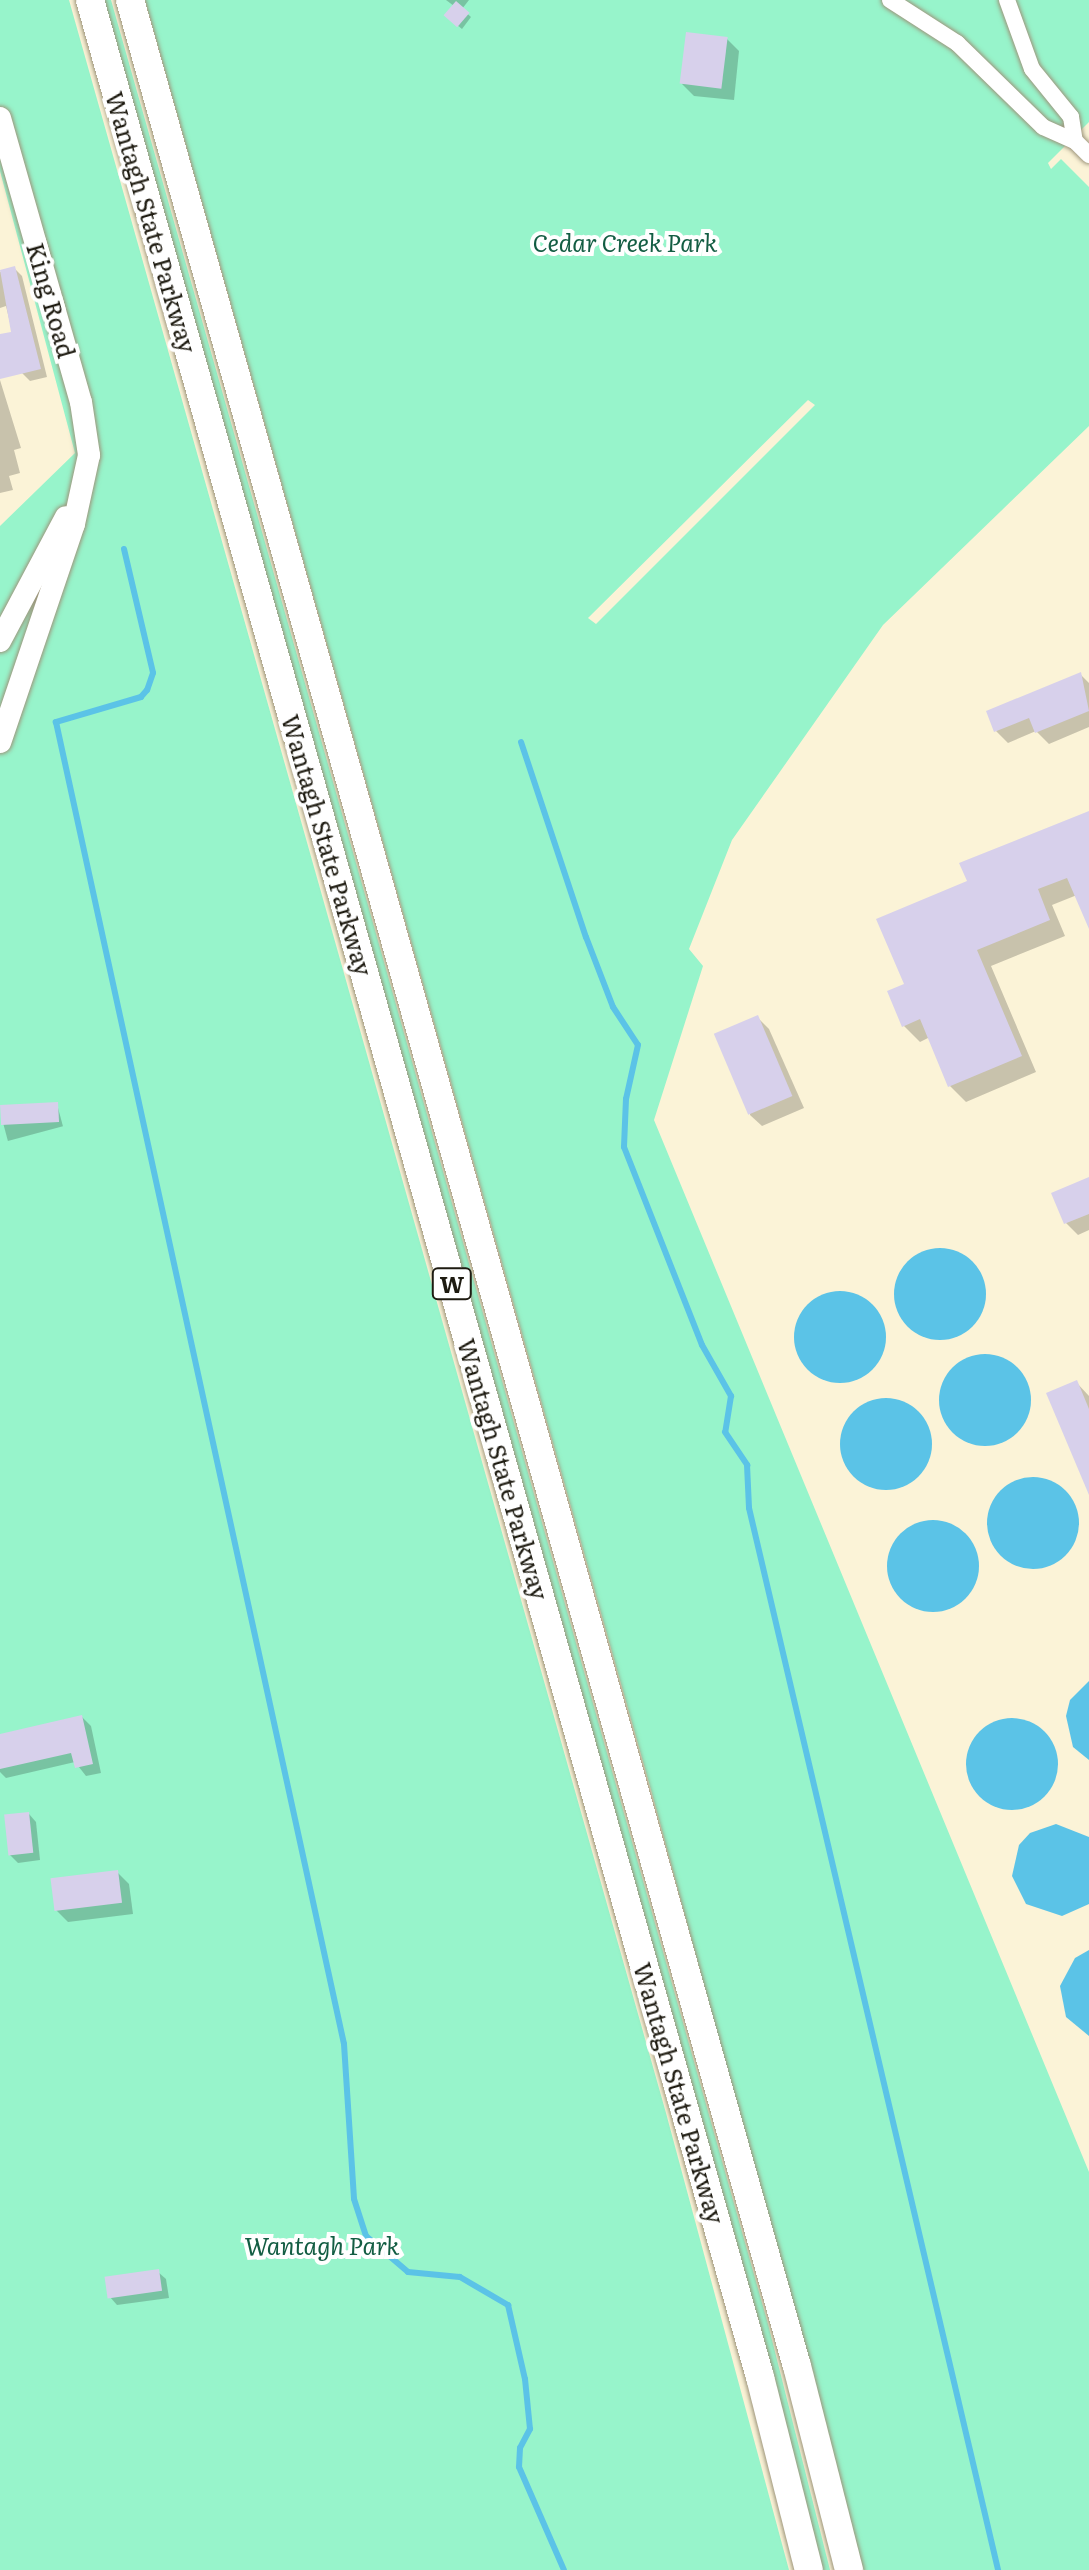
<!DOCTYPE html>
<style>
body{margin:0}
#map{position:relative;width:1089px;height:2570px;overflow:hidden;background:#fbf3d7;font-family:Literata,serif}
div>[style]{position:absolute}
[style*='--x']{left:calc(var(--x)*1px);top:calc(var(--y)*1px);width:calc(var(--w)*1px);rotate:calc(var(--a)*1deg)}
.green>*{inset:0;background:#97f4cb}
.water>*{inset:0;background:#5bc3e7}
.round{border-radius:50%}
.shadow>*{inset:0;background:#0003;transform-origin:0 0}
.stream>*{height:6px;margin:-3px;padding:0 3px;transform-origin:3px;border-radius:3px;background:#5bc3e7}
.building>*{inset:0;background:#d7d0eb;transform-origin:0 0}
.roads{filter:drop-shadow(0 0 2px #9d957b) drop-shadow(0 0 2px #9d957b)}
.street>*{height:16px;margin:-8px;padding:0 8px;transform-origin:8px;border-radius:8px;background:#fff}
.secondary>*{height:22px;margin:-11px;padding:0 11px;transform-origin:11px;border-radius:11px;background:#fff}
.highway>*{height:28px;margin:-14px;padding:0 14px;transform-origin:14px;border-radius:14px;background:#fff}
span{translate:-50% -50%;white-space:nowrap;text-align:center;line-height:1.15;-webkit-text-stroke:8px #fff;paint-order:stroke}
.shield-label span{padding:2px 6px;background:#fff;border:2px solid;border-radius:6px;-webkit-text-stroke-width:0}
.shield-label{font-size:22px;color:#1e1b11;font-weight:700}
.street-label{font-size:24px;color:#1e1b11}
.park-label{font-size:24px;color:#135d43;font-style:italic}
</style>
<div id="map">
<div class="green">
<div style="clip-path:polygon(0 0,69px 0,666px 2113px,789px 2570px,0 2570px,0 526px,75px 453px,0 171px)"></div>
<div style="clip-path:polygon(102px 0,111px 0,366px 898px,768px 2324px,830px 2570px,821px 2570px)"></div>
<div style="clip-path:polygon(evenodd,145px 0,1089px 0,1089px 122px,1048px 163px,1051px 169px,1061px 159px,1089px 187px,1089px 426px,883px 625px,732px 840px,689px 949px,703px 966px,654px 1120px,1089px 2172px,1089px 2570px,863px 2570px,651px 1790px,145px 0,808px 400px,815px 405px,596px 624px,588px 618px,808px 400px)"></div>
</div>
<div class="water">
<div class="round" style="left:894px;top:1248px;width:92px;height:92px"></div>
<div class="round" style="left:794px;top:1291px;width:92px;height:92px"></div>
<div class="round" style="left:939px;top:1354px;width:92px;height:92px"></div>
<div class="round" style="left:840px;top:1398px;width:92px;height:92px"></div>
<div class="round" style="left:987px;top:1477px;width:92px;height:92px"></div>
<div class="round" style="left:887px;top:1520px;width:92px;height:92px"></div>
<div style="clip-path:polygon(1089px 1681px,1089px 1760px,1073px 1747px,1066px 1716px,1070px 1700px)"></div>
<div class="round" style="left:966px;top:1718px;width:92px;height:92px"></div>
<div style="clip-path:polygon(1056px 1824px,1089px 1837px,1089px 1904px,1062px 1916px,1026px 1904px,1012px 1876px,1019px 1845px,1030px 1833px)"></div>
<div style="clip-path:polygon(1089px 1950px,1089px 2036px,1066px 2017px,1060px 1986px,1075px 1958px)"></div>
</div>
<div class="shadow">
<div style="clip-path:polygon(446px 0,469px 0,462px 9px,471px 17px,462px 29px,446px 16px,454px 6px)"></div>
<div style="clip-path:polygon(727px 39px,739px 51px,734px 100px,694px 96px,682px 84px)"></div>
<div style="clip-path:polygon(14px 268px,22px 276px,47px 377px,30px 381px,22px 373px,6px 306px,0 308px,0 272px)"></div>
<div style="clip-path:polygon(0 380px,21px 448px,14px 450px,20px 473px,9px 476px,13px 490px,0 493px)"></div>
<div style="clip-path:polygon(1080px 674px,1089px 683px,1089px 727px,1049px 744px,1036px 731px,1008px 743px,996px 731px)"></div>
<div style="clip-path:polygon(1089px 812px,1089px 923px,1077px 895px,1052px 905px,1065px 936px,991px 966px,1036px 1072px,966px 1102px,950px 1086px,930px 1037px,920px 1042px,904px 1026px,906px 985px,969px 882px)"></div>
<div style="clip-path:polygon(758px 1018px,769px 1029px,804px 1108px,762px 1126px,750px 1115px)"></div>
<div style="left:57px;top:1104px;width:23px;height:57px;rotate:75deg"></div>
<div style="clip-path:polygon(1089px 1179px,1089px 1230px,1078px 1235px,1066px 1223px)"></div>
<div style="clip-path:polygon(1076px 1382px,1089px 1396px,1089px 1481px)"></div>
<div style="clip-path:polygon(82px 1717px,91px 1726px,101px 1773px,86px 1776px,75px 1762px,6px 1778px,0 1772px,0 1736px)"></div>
<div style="clip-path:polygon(29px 1814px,36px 1822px,40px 1860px,18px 1863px,10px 1855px)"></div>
<div style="clip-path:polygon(117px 1872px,129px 1884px,133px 1914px,68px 1922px,56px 1910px)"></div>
<div style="clip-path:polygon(158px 2272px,166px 2279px,169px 2298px,117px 2305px,110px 2297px)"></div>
</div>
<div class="stream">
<div style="--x:124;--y:549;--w:127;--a:76.8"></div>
<div style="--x:153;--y:673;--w:18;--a:109"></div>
<div style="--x:147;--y:690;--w:9;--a:131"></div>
<div style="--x:141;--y:697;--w:89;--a:163.6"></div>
<div style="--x:56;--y:722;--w:1353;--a:77.71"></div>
<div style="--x:344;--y:2044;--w:155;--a:86.3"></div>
<div style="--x:354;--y:2199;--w:39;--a:72"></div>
<div style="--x:366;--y:2236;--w:55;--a:40.6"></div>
<div style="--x:408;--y:2272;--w:52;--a:5.5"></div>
<div style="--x:460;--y:2277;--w:56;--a:30.3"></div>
<div style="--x:508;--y:2305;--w:76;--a:77.1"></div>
<div style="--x:525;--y:2379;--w:50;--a:84.3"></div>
<div style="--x:530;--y:2429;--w:21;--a:118"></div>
<div style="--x:520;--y:2448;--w:19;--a:93"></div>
<div style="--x:519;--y:2467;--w:112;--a:66.4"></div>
<div style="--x:521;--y:742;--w:206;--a:71.6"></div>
<div style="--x:586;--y:937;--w:75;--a:68.9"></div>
<div style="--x:613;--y:1007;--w:45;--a:56.7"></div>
<div style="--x:638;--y:1045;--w:55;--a:102.5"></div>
<div style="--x:626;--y:1099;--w:48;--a:92.4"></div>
<div style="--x:624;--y:1147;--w:213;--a:68.5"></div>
<div style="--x:702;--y:1345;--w:59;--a:60.4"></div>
<div style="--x:731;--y:1396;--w:36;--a:99"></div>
<div style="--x:725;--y:1432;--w:40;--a:56"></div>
<div style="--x:747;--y:1465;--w:43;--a:87.3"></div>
<div style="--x:749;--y:1508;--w:1091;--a:76.8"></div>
</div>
<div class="building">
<div style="left:456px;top:1px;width:18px;height:19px;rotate:41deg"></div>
<div style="left:686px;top:32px;width:42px;height:52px;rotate:7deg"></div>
<div style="clip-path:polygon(15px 266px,41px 369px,0 379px,0 334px,11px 332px,0 270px)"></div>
<div style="clip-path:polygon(1081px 672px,1089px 711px,1035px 733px,1029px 718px,994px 732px,986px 711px)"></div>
<div style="clip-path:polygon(1089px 811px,1089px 929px,1067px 878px,1038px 889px,1050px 920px,977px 950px,1022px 1056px,948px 1087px,920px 1019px,902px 1027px,887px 991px,904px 984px,876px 919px,967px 881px,959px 863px)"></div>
<div style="left:758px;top:1015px;width:88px;height:48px;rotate:67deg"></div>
<div style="left:58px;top:1102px;width:20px;height:58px;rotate:87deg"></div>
<div style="clip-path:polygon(1089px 1177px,1089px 1214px,1064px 1224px,1051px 1193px)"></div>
<div style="clip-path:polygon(1077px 1380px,1089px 1409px,1089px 1495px,1046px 1393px)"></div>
<div style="clip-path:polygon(82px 1715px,93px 1764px,75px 1768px,71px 1753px,0 1769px,0 1734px)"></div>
<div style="left:29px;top:1812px;width:41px;height:25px;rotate:84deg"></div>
<div style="left:118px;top:1870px;width:33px;height:68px;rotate:83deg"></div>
<div style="left:159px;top:2269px;width:22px;height:55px;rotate:82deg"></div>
</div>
<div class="roads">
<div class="street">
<div style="--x:890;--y:0;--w:80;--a:32.7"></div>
<div style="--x:957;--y:43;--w:120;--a:44.3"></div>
<div style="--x:1043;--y:127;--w:35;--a:24"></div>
<div style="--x:1075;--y:141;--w:20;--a:45"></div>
<div style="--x:1007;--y:0;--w:73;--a:70.1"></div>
<div style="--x:1032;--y:69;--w:62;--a:50.9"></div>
<div style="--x:1071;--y:117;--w:24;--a:81"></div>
</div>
<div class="secondary">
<div style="--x:0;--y:118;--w:295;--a:74.1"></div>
<div style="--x:81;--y:402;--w:54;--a:81.4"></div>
<div style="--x:89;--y:455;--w:71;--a:102.3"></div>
<div style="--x:74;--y:524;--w:230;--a:108.7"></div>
<div style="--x:0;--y:641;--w:140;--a:-62"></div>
</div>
<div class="highway">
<div style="--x:90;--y:0;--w:2470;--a:74.26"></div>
<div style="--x:760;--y:2377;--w:199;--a:75.8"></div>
<div style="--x:130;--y:0;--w:2458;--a:74.26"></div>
<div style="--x:797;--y:2366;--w:211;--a:75.7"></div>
</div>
</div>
<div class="shield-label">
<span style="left:452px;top:1284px">W</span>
</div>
<div class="street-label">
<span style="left:152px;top:222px;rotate:74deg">Wantagh State Parkway</span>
<span style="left:52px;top:300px;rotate:74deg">King Road</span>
<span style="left:328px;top:845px;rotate:74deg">Wantagh State Parkway</span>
<span style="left:504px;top:1469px;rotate:74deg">Wantagh State Parkway</span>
<span style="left:680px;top:2093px;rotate:74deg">Wantagh State Parkway</span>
</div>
<div class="park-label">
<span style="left:625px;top:242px">Cedar Creek Park</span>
<span style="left:322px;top:2245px">Wantagh Park</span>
</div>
</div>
